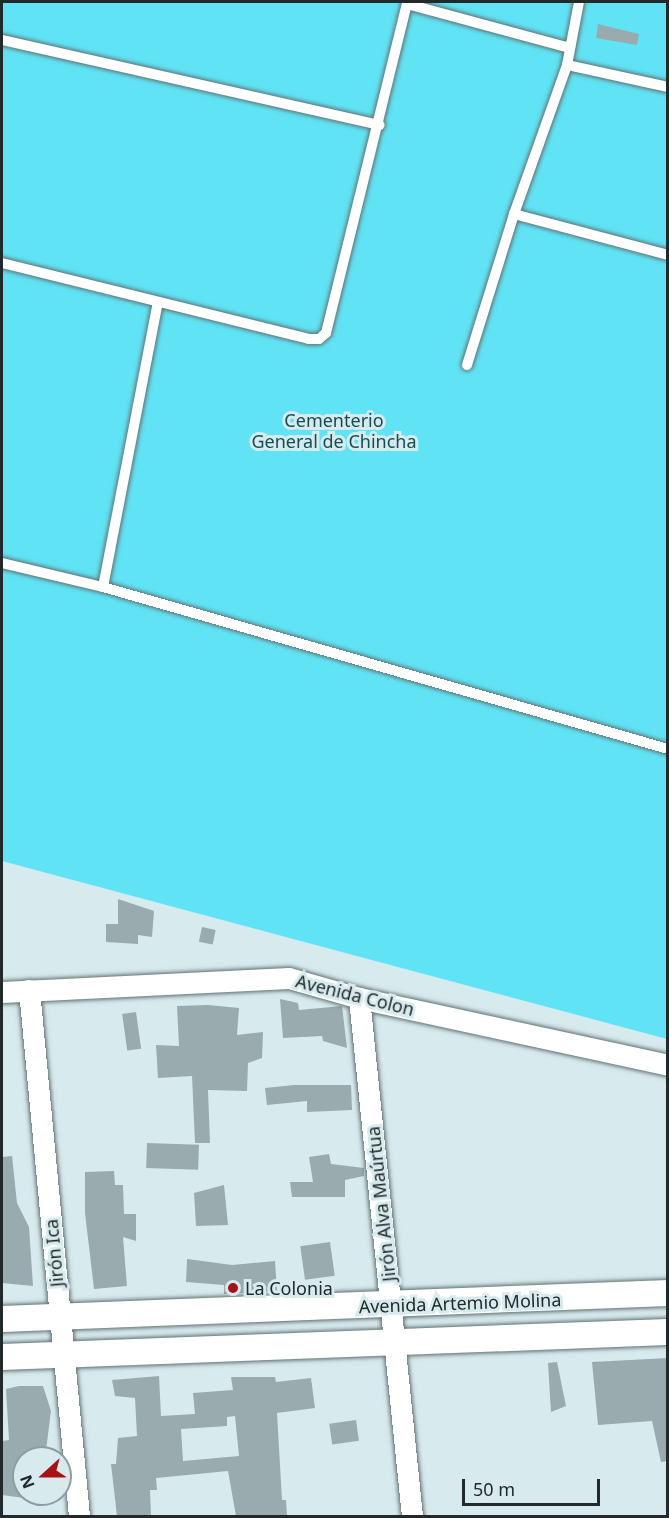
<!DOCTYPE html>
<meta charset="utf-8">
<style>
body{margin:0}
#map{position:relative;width:669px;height:1518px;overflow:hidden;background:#d7eaed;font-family:"Noto Sans",sans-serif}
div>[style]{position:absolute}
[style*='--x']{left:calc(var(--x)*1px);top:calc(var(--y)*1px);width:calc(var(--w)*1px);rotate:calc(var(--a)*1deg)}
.green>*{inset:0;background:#60e4f5}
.building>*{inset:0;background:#99abae;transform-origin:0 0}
.roads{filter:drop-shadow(0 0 2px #617274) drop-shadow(0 0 2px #617274)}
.service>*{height:10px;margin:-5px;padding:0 5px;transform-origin:5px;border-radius:5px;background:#fff}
.minor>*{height:21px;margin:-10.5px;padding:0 10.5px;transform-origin:10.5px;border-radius:10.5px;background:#fff}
.tertiary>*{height:26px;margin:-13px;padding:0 13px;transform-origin:13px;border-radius:13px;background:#fff}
.dots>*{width:16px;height:16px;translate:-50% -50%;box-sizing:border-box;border:3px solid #d7eaed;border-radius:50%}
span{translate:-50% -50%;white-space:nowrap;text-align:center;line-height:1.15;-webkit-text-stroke:6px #d7eaed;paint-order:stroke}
.park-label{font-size:18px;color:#134e55}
.street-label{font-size:18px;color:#22292a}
.poi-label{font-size:18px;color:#22292a}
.left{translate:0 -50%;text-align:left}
.frame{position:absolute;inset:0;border:3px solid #22292a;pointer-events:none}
.north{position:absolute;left:12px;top:1446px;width:60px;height:60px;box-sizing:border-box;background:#d7eaed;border:2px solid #8f9d9f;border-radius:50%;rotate:249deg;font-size:16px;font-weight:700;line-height:24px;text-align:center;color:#22292a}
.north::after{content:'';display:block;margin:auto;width:21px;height:27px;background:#a71216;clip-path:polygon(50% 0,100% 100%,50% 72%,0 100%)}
.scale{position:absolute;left:462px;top:1479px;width:138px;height:27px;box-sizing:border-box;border:3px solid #22292a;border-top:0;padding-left:8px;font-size:18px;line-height:21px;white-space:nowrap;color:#22292a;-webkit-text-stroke:4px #d7eaed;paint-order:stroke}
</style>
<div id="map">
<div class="green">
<div style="clip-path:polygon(2px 2px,667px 2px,667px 1039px,2px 861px)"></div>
</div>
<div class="building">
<div style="clip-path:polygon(598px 24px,639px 34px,637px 45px,596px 38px)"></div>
<div style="clip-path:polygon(118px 899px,154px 911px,152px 937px,138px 935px,138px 944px,106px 942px,106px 924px,118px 924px)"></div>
<div style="left:202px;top:927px;width:14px;height:15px;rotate:12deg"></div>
<div style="clip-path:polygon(280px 999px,298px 1003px,299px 1010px,342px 1006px,347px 1048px,323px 1041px,322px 1036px,283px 1038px)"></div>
<div style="clip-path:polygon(208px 1005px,239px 1008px,237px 1035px,263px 1032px,262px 1058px,248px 1063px,247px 1091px,208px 1090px,210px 1143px,195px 1143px,192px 1076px,158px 1078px,156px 1045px,179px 1046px,177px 1006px)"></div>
<div style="left:136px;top:1012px;width:37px;height:14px;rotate:82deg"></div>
<div style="clip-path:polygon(294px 1085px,351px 1085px,352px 1110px,307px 1112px,307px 1101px,267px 1105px,265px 1088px)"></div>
<div style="left:147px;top:1143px;width:52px;height:25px;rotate:2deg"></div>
<div style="clip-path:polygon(329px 1154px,331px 1164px,364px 1168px,364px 1176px,345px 1180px,345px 1197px,292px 1197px,290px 1182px,313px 1182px,309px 1157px)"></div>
<div style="clip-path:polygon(12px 1156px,17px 1203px,29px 1227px,33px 1286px,2px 1283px,2px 1157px)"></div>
<div style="clip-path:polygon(114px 1171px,115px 1185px,123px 1185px,124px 1214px,136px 1214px,136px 1241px,123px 1237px,127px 1286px,94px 1289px,85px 1213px,85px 1172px)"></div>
<div style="clip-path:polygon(224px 1185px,228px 1225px,196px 1226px,194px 1193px)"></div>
<div style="left:330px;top:1242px;width:34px;height:30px;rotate:82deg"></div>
<div style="clip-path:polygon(187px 1259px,232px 1265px,275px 1261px,277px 1291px,224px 1294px,224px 1285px,186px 1282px)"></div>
<div style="clip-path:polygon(668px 1358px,668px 1461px,661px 1462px,652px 1421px,598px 1425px,592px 1362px)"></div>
<div style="clip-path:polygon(557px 1362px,566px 1406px,551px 1412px,548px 1363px)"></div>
<div style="clip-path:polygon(evenodd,159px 1376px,161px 1416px,195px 1414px,193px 1393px,233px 1390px,231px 1377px,275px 1377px,276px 1382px,311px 1378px,315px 1408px,277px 1413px,282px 1500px,286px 1500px,287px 1516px,236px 1516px,228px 1471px,156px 1478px,157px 1490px,150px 1490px,151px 1516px,117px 1516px,111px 1464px,116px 1464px,118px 1438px,137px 1436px,135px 1398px,115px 1396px,112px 1380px,159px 1376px,235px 1416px,239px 1456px,183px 1461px,181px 1429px,227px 1426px,227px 1417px,235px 1416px)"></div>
<div style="clip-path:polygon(19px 1386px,43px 1386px,51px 1411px,45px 1458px,24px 1458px,24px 1498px,2px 1495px,2px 1441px,9px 1440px,6px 1389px)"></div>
<div style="left:356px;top:1420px;width:21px;height:27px;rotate:82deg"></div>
</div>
<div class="roads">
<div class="service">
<div style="--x:407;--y:4;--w:169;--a:15.1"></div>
<div style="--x:2;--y:40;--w:387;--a:12.7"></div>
<div style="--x:567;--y:65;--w:103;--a:12.3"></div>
<div style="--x:514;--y:214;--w:159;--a:14.9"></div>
<div style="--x:2;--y:263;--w:315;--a:13.9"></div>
<div style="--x:308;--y:339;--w:11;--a:0"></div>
<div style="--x:319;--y:339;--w:9;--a:-41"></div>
<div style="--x:326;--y:333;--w:341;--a:-76.2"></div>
<div style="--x:467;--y:365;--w:158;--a:-72.7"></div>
<div style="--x:514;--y:214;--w:158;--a:-70.4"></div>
<div style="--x:567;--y:65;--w:64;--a:-79.2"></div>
<div style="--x:2;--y:563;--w:104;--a:13.4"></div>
<div style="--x:103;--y:587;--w:588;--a:16"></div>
<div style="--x:103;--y:587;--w:290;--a:-79.1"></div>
</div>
<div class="minor">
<div style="--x:29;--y:990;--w:528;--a:84.57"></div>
<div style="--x:2;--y:992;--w:287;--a:-2.8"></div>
<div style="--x:289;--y:978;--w:73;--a:15.9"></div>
<div style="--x:359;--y:998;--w:316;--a:12.2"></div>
<div style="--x:359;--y:998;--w:521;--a:84.16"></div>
</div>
<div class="tertiary">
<div style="--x:2;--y:1319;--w:667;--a:-2.24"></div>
<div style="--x:2;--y:1357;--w:666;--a:-2.15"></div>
</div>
</div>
<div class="dots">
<div style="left:233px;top:1288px;background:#a71216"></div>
</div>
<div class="park-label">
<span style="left:334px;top:431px">Cementerio<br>General de Chincha</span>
</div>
<div class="street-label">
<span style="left:355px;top:995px;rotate:14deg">Avenida Colon</span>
<span style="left:381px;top:1204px;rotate:-96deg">Jirón Alva Maúrtua</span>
<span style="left:54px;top:1253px;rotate:-95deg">Jirón Ica</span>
<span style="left:460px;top:1303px;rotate:-2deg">Avenida Artemio Molina</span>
</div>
<div class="poi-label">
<span class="left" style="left:245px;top:1288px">La Colonia</span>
</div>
<div class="frame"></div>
<div class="north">N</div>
<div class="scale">50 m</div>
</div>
